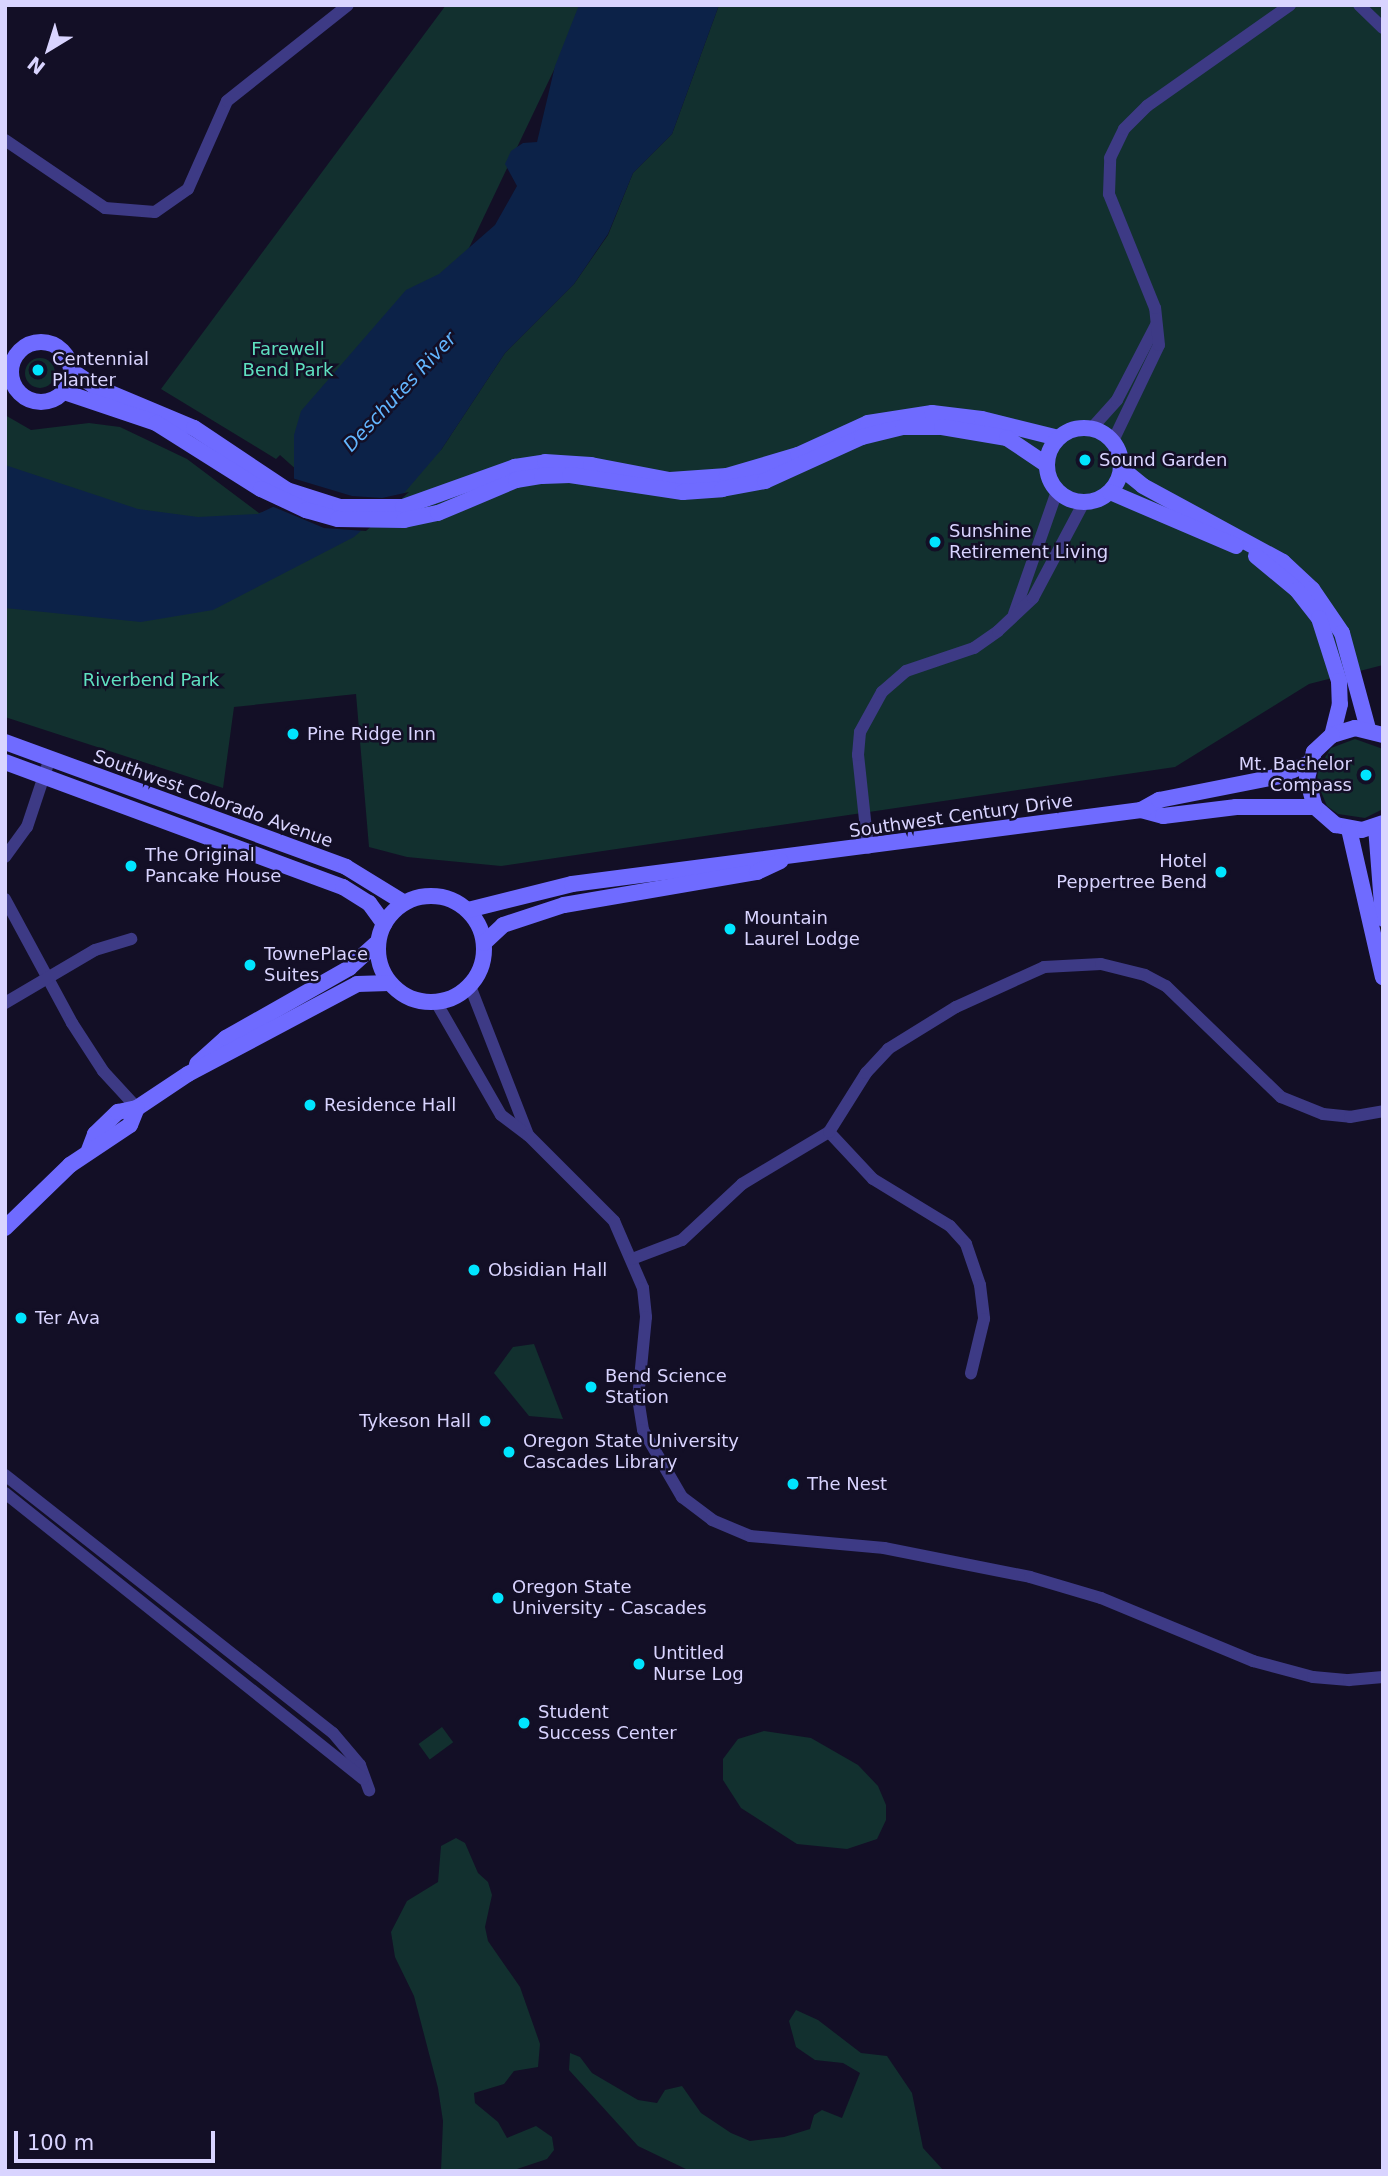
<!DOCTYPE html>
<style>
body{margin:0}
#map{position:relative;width:1388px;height:2176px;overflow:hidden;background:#130f26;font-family:"DejaVu Sans",sans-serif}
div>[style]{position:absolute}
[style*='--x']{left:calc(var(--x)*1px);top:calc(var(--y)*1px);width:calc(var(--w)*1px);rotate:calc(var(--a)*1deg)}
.green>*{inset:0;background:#12302f;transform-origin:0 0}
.round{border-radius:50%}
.water>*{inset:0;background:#0c2248}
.pier>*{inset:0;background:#130f26}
.street>*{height:12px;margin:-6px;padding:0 6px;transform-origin:6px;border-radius:6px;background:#3d3a85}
.secondary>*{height:16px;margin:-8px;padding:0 8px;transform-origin:8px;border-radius:8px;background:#6f6bff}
.secondary>.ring{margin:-8px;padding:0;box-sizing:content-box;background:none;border:16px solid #6f6bff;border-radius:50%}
.dots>*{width:19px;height:19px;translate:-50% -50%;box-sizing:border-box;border:4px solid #130f26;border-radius:50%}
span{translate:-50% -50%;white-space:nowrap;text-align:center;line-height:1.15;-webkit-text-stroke:5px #130f26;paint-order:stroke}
.park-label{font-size:18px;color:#5fe0c0}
.poi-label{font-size:18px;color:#d9d4ff}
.left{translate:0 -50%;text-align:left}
.right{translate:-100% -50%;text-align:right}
.street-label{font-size:18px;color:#d9d4ff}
.water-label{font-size:19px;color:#62b6ff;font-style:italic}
.frame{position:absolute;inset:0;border:7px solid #d9d4ff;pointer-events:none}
.north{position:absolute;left:14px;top:14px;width:70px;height:70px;-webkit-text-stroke:5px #130f26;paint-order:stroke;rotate:218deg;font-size:19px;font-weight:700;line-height:28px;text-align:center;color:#d9d4ff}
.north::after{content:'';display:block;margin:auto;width:24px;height:32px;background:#d9d4ff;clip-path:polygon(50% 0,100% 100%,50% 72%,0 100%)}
.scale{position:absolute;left:14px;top:2131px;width:201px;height:32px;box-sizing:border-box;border:4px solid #d9d4ff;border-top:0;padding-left:9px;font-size:21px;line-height:24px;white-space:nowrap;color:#d9d4ff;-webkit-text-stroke:5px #130f26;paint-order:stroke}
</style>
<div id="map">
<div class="green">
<div style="clip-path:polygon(446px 5px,585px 5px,469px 248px,299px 472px,280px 455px,276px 459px,161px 389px)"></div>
<div style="clip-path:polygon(719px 5px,1383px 5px,1383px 665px,1309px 684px,1175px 767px,501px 866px,407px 857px,369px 847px,356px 694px,234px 707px,223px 788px,5px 717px,5px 603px,441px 450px,505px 353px,574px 284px,608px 235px,633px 173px,672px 134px)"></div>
<div class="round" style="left:25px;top:358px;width:30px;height:30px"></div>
<div style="clip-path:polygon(5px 415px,31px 430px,89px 423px,120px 427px,187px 459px,259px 513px,268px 511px,239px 532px,5px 480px)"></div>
<div style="clip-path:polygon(1355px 739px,1383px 749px,1383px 809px,1365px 818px,1338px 814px,1327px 806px,1317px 782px,1318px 769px,1331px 748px)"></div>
<div style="clip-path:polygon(534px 1344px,563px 1419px,529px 1416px,494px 1373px,513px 1347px)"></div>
<div style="left:442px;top:1727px;width:19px;height:29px;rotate:54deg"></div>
<div style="clip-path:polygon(764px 1731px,811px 1738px,858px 1765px,878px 1786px,886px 1805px,886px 1820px,877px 1839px,847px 1849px,797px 1844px,741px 1808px,723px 1780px,723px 1759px,738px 1739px)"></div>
<div style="clip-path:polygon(456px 1838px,465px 1843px,478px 1873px,488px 1882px,492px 1895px,485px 1927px,488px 1941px,520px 1987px,540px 2044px,538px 2067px,514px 2071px,504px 2084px,474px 2093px,475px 2103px,498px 2122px,507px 2138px,536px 2126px,552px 2137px,554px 2150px,547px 2159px,511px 2171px,441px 2171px,443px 2121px,438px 2088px,414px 1996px,395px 1957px,391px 1932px,407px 1901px,438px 1882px,441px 1846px)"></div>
<div style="clip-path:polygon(796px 2010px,818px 2020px,861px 2053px,887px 2056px,912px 2093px,923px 2148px,944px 2171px,690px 2171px,638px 2146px,569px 2070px,570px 2053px,580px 2057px,592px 2073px,638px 2100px,657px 2103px,665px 2090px,682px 2086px,701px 2113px,731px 2133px,750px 2141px,784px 2137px,810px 2129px,814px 2115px,822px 2110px,842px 2118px,860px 2073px,843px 2063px,815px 2060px,796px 2047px,789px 2021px)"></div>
</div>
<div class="water">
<div style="clip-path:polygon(579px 5px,719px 5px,672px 134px,633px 173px,608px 234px,574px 284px,505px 353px,441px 450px,405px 492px,354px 537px,213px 610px,141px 622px,5px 608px,5px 465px,138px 509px,198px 517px,258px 514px,279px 504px,294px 487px,294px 435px,301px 411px,406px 290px,439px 274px,495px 225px,517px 186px,505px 164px,511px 151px,523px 143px,537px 142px,555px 66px)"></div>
</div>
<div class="pier">
<div style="clip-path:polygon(292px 478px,352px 496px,382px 498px,409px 492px,366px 531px,324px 528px,269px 505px,277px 501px)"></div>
</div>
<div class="street">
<div style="--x:1359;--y:5;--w:33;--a:44"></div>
<div style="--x:5;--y:140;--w:121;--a:34.2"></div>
<div style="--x:105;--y:208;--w:50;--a:4.6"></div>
<div style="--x:155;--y:212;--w:40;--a:-34.9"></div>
<div style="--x:188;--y:189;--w:96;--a:-66.1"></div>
<div style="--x:227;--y:101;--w:154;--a:-38.4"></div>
<div style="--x:1091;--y:429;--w:39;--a:-48"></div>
<div style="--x:1117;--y:400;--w:85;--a:-62.5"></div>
<div style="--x:1113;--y:441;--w:106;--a:-64.4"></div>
<div style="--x:1159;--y:345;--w:37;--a:-96"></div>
<div style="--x:1155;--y:308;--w:123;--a:-112"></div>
<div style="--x:1109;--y:194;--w:36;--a:-88"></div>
<div style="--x:1110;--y:158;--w:32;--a:-64"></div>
<div style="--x:1124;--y:129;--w:33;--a:-45"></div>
<div style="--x:1147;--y:106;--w:175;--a:-35.2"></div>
<div style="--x:1014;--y:614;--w:130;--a:-70.7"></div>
<div style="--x:868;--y:848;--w:94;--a:-96.1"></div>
<div style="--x:858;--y:755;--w:23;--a:-85"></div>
<div style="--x:860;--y:732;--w:46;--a:-61.2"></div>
<div style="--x:882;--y:692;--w:32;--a:-41"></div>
<div style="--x:906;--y:671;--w:72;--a:-18.7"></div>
<div style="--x:974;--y:648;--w:29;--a:-35"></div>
<div style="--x:998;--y:631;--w:48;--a:-43.3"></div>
<div style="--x:1033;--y:598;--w:109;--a:-62"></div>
<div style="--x:5;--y:857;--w:37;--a:-54"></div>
<div style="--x:27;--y:827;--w:70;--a:-71.6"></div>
<div style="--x:5;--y:899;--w:141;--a:61.6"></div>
<div style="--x:72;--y:1023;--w:57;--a:57.1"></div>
<div style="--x:103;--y:1071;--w:50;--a:47.4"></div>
<div style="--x:470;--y:986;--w:160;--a:68.7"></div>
<div style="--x:436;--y:1002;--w:130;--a:60.1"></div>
<div style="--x:501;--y:1115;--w:34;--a:37"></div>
<div style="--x:528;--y:1135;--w:122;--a:45"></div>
<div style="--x:614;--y:1221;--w:73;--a:66.6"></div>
<div style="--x:643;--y:1288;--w:29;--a:84"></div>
<div style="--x:646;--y:1317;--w:81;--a:95.6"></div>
<div style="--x:638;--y:1398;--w:32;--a:81"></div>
<div style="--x:643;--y:1430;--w:78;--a:59.8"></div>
<div style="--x:682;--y:1497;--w:38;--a:37"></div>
<div style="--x:712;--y:1520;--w:41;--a:22.8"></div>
<div style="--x:750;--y:1536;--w:135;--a:5.1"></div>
<div style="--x:884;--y:1548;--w:149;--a:11.2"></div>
<div style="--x:1030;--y:1577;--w:74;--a:16.5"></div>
<div style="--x:1101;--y:1598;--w:165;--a:22.5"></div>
<div style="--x:1253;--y:1661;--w:62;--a:14.9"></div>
<div style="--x:1313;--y:1677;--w:36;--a:5"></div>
<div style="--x:1349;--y:1680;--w:34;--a:-5"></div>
<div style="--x:5;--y:1003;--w:104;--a:-30.5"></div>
<div style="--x:95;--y:950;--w:38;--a:-17"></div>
<div style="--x:829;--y:1132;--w:64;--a:46.9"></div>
<div style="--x:873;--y:1179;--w:90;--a:31.4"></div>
<div style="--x:950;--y:1226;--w:24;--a:48"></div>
<div style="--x:966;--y:1244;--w:43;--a:71.1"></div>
<div style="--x:980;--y:1285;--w:34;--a:83"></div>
<div style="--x:984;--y:1319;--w:56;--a:103.5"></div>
<div style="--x:632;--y:1259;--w:53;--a:-20.8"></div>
<div style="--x:682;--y:1240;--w:82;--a:-43"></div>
<div style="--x:742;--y:1184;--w:101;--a:-30.9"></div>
<div style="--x:829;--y:1132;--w:70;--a:-57.9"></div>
<div style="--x:866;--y:1073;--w:33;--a:-47"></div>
<div style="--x:888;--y:1049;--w:80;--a:-31.7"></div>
<div style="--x:956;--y:1007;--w:97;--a:-24.4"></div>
<div style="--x:1044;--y:967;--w:57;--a:-3"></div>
<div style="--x:1101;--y:964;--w:45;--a:14"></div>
<div style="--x:1145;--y:975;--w:24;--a:28"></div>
<div style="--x:1166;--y:986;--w:160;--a:44"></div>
<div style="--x:1281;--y:1097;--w:45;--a:22"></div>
<div style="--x:1323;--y:1114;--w:27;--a:6"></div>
<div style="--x:1350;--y:1117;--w:34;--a:-10"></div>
<div style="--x:5;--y:1475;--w:417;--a:38.2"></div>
<div style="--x:333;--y:1733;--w:42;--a:49.8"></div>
<div style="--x:360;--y:1765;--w:27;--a:70"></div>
<div style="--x:5;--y:1493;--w:458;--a:38.6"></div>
</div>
<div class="secondary">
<div class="ring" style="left:11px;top:342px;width:44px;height:44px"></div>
<div style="--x:72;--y:371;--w:27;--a:34"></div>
<div style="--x:94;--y:386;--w:108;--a:22.8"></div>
<div style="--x:194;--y:428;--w:112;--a:33.7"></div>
<div style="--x:287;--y:490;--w:56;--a:17.8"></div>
<div style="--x:340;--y:507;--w:63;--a:0"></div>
<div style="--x:403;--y:507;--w:119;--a:-19.7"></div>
<div style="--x:515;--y:467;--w:30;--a:-9"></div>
<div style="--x:545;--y:462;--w:46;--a:3.7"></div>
<div style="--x:591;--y:465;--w:80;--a:10.8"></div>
<div style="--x:670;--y:480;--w:57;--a:-4"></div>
<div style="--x:727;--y:476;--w:74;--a:-16.5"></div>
<div style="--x:798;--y:455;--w:77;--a:-24.6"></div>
<div style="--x:868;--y:423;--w:65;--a:-8.9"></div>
<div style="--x:932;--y:413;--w:50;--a:6.8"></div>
<div style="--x:982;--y:419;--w:78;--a:14"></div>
<div style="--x:64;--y:392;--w:97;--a:18.6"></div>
<div style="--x:156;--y:423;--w:124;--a:32.2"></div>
<div style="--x:261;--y:489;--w:50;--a:25"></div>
<div style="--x:306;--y:510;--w:33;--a:16"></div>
<div style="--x:338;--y:519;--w:66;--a:0.9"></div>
<div style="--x:404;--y:520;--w:35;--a:-12"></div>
<div style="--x:438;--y:513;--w:85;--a:-22.9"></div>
<div style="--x:516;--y:480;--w:26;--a:-9"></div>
<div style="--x:542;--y:476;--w:28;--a:-2"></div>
<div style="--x:570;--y:475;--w:114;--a:8.6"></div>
<div style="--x:683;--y:492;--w:39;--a:-4"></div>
<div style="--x:722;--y:489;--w:44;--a:-10.5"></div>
<div style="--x:765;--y:481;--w:107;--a:-24.4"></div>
<div style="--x:862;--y:437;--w:42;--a:-13.7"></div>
<div style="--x:903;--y:427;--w:39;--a:0"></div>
<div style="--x:942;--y:427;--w:66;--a:9.6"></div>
<div style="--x:1007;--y:438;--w:48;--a:34"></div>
<div class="ring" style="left:1047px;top:428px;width:58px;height:58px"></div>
<div style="--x:1121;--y:468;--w:28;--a:39"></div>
<div style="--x:1143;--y:486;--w:159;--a:28.5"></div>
<div style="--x:1283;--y:562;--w:40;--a:43"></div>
<div style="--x:1312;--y:589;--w:53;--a:55.7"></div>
<div style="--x:1342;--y:633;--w:99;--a:74.8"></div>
<div style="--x:1110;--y:492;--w:137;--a:23.2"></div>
<div style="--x:1256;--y:556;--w:53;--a:39.7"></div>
<div style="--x:1297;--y:590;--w:36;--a:52"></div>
<div style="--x:1319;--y:618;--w:66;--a:72.4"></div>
<div style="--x:1339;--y:681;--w:23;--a:88"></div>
<div style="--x:1340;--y:704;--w:32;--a:104"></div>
<div style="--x:1383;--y:735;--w:29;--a:-166"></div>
<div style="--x:1355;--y:728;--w:24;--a:163"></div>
<div style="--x:1332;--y:735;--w:25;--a:137"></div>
<div style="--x:1314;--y:752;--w:27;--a:105"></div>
<div style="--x:1307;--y:778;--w:30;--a:75"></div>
<div style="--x:1315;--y:807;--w:28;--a:41"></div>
<div style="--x:1336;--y:825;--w:26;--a:11"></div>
<div style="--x:1362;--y:830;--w:22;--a:-18"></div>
<div style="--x:5;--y:742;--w:363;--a:20.1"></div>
<div style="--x:346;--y:867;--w:67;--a:31.6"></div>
<div style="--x:5;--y:762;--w:360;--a:20.3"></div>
<div style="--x:343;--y:887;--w:31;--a:32"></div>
<div style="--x:369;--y:903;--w:26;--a:54"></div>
<div style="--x:1141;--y:810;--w:23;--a:15"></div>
<div style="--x:1163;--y:816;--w:74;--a:-7"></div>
<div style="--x:1236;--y:807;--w:79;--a:0"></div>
<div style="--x:1376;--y:827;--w:92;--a:85.6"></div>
<div style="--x:1349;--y:829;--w:152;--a:77.1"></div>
<div class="ring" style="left:378px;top:896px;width:90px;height:90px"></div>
<div style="--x:468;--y:910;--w:107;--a:-14"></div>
<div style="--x:572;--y:884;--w:574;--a:-7.41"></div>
<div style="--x:1141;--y:810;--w:21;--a:-29"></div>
<div style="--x:1159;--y:800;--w:123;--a:-11.2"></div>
<div style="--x:1280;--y:776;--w:32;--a:-24"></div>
<div style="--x:484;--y:943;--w:26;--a:-43"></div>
<div style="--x:503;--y:925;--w:64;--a:-18.2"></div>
<div style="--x:564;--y:905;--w:196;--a:-9.7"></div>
<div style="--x:757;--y:872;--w:26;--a:-25"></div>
<div style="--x:197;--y:1064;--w:39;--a:-42"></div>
<div style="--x:226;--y:1038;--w:142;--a:-29.6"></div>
<div style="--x:349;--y:968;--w:36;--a:-42"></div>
<div style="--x:89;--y:1150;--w:17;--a:-69"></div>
<div style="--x:95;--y:1134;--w:32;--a:-44"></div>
<div style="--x:118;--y:1112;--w:19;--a:-12"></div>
<div style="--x:137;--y:1108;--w:61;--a:-33.7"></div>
<div style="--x:188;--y:1074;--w:191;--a:-28"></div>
<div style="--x:357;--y:984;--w:32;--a:-2"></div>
<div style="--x:5;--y:1228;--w:91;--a:-44.1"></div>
<div style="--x:70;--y:1165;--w:72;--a:-33.7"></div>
<div style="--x:130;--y:1125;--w:18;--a:-68"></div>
</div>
<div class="dots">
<div style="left:38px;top:370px;background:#00e5ff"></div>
<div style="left:1085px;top:460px;background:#00e5ff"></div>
<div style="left:935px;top:542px;background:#00e5ff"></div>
<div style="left:293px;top:734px;background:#00e5ff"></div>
<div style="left:1366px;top:775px;background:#00e5ff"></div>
<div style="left:131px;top:866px;background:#00e5ff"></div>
<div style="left:1221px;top:872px;background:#00e5ff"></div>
<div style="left:730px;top:929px;background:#00e5ff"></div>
<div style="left:250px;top:965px;background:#00e5ff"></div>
<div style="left:310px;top:1105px;background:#00e5ff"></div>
<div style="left:474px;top:1270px;background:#00e5ff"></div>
<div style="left:21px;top:1318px;background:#00e5ff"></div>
<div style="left:591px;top:1387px;background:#00e5ff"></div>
<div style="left:485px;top:1421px;background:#00e5ff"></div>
<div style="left:509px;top:1452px;background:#00e5ff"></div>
<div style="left:793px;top:1484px;background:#00e5ff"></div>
<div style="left:498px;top:1598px;background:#00e5ff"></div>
<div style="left:639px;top:1664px;background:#00e5ff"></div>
<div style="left:524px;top:1723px;background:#00e5ff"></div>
</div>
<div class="park-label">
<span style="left:288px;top:360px">Farewell<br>Bend Park</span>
<span style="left:151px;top:680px">Riverbend Park</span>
</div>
<div class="poi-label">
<span class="left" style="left:52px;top:370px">Centennial<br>Planter</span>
<span class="left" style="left:1099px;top:460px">Sound Garden</span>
<span class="left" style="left:949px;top:542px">Sunshine<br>Retirement Living</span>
<span class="left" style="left:307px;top:734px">Pine Ridge Inn</span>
<span class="right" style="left:1352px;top:775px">Mt. Bachelor<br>Compass</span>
<span class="left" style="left:145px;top:866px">The Original<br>Pancake House</span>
<span class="right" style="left:1207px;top:872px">Hotel<br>Peppertree Bend</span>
<span class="left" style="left:744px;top:929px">Mountain<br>Laurel Lodge</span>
<span class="left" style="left:264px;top:965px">TownePlace<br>Suites</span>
<span class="left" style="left:324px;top:1105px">Residence Hall</span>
<span class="left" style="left:488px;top:1270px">Obsidian Hall</span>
<span class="left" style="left:35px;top:1318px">Ter Ava</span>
<span class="left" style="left:605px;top:1387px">Bend Science<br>Station</span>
<span class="right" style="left:471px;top:1421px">Tykeson Hall</span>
<span class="left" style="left:523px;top:1452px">Oregon State University<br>Cascades Library</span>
<span class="left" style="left:807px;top:1484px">The Nest</span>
<span class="left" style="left:512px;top:1598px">Oregon State<br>University - Cascades</span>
<span class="left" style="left:653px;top:1664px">Untitled<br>Nurse Log</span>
<span class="left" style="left:538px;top:1723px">Student<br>Success Center</span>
</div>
<div class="street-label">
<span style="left:213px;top:799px;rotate:20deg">Southwest Colorado Avenue</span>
<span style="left:961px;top:816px;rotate:-8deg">Southwest Century Drive</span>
</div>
<div class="water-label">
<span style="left:400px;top:392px;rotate:-47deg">Deschutes River</span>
</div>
<div class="frame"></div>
<div class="north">N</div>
<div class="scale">100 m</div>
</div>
